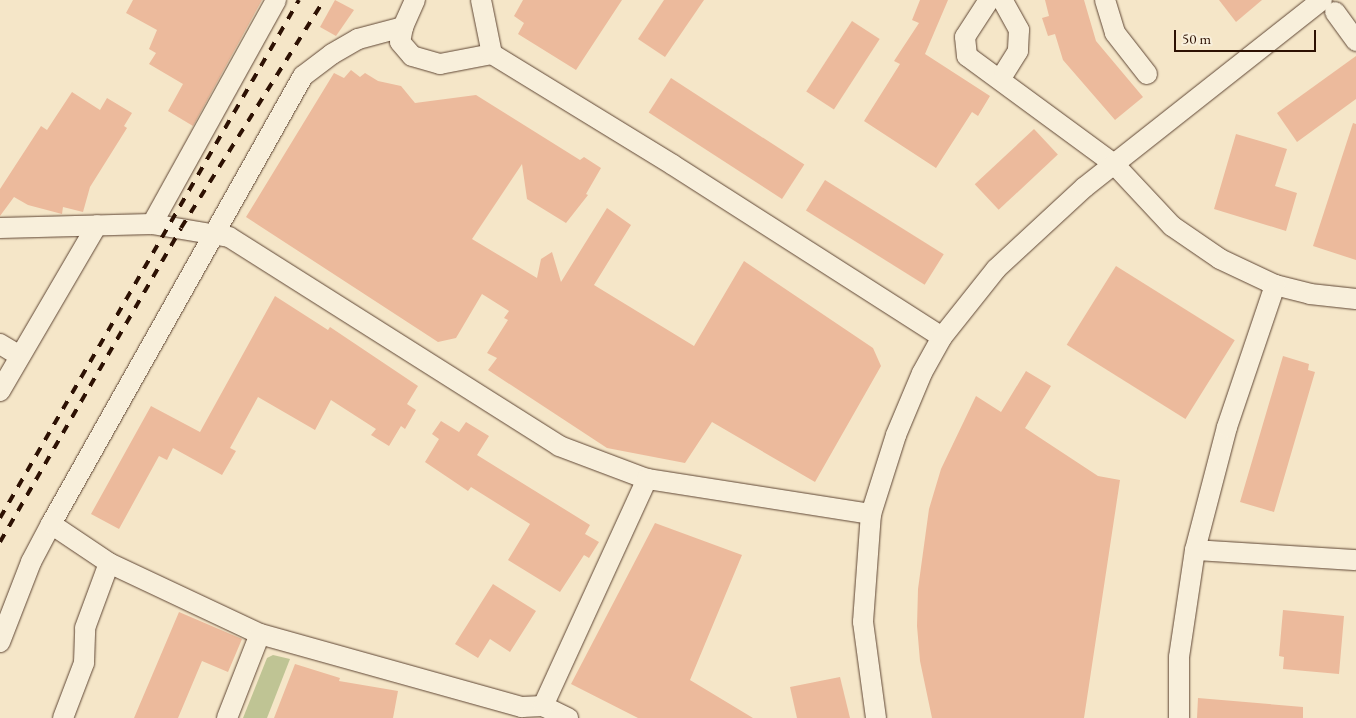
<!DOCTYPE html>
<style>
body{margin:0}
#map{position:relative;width:1356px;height:718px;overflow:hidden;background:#f5e6c8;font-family:"EB Garamond",serif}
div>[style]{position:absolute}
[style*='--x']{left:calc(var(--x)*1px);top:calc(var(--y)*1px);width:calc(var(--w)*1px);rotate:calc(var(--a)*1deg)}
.green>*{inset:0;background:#bfc494}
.building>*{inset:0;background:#ecba9c;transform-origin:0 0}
.roads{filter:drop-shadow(0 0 1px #5f4634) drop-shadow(0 0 1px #5f4634)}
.minor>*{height:20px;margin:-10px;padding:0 10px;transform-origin:10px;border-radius:10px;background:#f8efdb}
.rail>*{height:4px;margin-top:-2px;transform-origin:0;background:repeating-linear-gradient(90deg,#2d1103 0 9px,transparent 0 18px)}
span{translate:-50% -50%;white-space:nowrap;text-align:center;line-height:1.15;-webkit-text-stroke:4px #f8efdb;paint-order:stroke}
.scale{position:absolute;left:1174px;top:30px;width:142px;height:22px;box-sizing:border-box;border:2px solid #2d1103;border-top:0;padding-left:6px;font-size:15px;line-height:18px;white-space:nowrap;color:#2d1103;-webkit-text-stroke:4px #f8efdb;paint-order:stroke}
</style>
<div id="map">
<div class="green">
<div style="clip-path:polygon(273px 655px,290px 659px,267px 718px,243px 718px,267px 658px)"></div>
</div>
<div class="building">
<div style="clip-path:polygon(133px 0,262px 0,193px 126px,168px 111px,183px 84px,149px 64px,156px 53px,149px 49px,157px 30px,126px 13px)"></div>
<div style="clip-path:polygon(335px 0,354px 10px,336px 36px,320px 27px)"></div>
<div style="clip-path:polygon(523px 0,622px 0,576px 70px,518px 34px,524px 23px,514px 16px)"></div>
<div style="clip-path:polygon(664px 0,704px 0,665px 57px,638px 39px)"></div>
<div style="clip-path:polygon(920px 0,948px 0,925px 54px,990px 96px,978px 116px,972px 112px,936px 168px,864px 121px,900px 64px,894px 61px,919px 23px,912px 20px)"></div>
<div style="clip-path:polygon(1045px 0,1084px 0,1096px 41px,1143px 97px,1115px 120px,1063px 60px,1055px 34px,1048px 36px,1042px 18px,1049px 16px)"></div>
<div style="clip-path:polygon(1219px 0,1262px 0,1236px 22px)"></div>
<div style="left:852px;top:21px;width:33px;height:84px;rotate:33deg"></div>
<div style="clip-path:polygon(1356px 56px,1356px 99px,1297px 142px,1277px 113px)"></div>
<div style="clip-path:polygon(351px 70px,360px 77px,365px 73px,378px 81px,401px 86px,415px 103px,476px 95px,580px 160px,584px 157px,601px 168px,586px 194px,588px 195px,566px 223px,527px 199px,522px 164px,472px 239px,537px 278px,541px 259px,552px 252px,561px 282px,607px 208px,631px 225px,594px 285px,694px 346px,744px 261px,873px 348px,881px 366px,815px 482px,712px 422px,685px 463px,607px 448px,488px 370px,497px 358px,487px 353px,508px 320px,504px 318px,509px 311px,482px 294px,456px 338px,438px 342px,246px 217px,334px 73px,344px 78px)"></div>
<div style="left:671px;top:78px;width:159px;height:41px;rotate:33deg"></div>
<div style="clip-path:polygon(72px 92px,100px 110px,107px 98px,132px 113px,124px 126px,127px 128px,90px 187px,83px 212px,63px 207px,62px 214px,28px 205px,14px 197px,0 216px,0 189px,41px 126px,47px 130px)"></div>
<div style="clip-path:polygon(1353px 123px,1356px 124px,1356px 260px,1313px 246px)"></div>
<div style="left:1034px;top:129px;width:35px;height:81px;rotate:47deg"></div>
<div style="clip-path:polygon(1236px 134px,1287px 149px,1275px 186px,1297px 193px,1286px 231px,1214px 209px)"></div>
<div style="left:825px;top:180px;width:140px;height:36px;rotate:32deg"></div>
<div style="left:1116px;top:266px;width:140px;height:93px;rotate:32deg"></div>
<div style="clip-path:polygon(275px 296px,328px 330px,330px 327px,418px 386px,407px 404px,416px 410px,405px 429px,401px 426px,389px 446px,371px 435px,376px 429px,331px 400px,315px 430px,258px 397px,230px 448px,236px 451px,222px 475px,173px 448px,167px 460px,159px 456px,119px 529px,91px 514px,151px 406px,200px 432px)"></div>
<div style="clip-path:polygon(1283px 356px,1309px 364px,1308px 370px,1315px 372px,1274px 512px,1240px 502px)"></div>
<div style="clip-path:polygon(1026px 371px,1051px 386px,1025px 428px,1098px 476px,1120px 480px,1084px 718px,932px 718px,920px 661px,917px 626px,918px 589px,929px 509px,941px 469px,976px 396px,1001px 412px)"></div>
<div style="clip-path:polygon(441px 421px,459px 432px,466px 422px,489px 436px,477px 455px,590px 525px,585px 534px,599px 542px,589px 558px,584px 555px,560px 592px,508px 560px,530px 524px,471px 487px,468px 491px,425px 462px,439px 439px,432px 434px)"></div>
<div style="clip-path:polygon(655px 523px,742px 555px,690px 680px,753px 718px,638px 718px,571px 684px)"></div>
<div style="clip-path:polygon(493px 584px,536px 611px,510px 652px,490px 639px,478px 658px,455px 644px)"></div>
<div style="clip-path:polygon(1283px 610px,1344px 616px,1339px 674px,1283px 669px,1284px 657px,1279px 656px)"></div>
<div style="clip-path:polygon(179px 612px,242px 639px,228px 672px,202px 661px,178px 718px,134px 718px)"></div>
<div style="clip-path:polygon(295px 664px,340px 678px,339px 681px,398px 691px,393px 718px,274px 718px)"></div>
<div style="clip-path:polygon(840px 677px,850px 718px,797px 718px,790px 687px)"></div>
<div style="clip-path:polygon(1198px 698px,1303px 707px,1303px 718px,1197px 718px)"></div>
</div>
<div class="roads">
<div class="minor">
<div style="--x:415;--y:0;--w:30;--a:114"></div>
<div style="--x:403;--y:27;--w:15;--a:101"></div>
<div style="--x:400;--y:42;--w:18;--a:49"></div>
<div style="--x:412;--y:56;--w:29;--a:16"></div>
<div style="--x:440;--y:64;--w:53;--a:-10.9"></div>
<div style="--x:492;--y:54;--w:212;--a:31.5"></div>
<div style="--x:673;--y:165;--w:319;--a:32.6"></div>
<div style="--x:481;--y:0;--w:55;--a:78.5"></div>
<div style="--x:989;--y:0;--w:44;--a:123"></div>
<div style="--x:965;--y:37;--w:19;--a:84"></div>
<div style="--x:967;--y:56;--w:182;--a:36.3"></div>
<div style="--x:1114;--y:164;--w:85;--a:46.9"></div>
<div style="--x:1172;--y:226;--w:58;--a:34.5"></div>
<div style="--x:1220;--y:259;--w:61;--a:25.3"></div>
<div style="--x:1275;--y:285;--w:36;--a:14"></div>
<div style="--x:1310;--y:294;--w:46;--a:6.2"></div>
<div style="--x:1105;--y:0;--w:34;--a:73"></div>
<div style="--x:1115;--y:33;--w:52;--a:52"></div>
<div style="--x:1003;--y:1;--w:33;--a:61"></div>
<div style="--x:1019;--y:30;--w:21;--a:93"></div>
<div style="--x:1018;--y:51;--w:26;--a:122"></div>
<div style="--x:1335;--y:12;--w:36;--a:54"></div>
<div style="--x:152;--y:224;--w:256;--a:-61"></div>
<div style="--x:0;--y:228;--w:152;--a:-1.5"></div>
<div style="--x:152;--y:224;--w:78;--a:9.6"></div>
<div style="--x:229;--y:237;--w:391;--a:32.3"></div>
<div style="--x:559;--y:446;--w:94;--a:20.6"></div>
<div style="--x:647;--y:479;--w:227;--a:8.9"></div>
<div style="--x:0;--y:344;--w:23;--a:31"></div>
<div style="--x:0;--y:391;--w:192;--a:-59.7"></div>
<div style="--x:51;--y:524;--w:70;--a:33.9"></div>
<div style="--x:109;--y:563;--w:167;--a:25.2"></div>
<div style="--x:260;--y:634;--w:272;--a:15.6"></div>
<div style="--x:522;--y:707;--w:21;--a:-3"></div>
<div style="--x:543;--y:706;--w:28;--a:26"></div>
<div style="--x:1195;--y:550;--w:161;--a:3.6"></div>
<div style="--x:0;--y:642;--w:86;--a:-68.8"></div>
<div style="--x:31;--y:562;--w:43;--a:-62.2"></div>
<div style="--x:51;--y:524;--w:514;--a:-60.64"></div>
<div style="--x:303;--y:76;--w:36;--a:-37"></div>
<div style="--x:332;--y:54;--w:30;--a:-30"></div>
<div style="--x:358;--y:39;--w:47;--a:-14.9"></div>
<div style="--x:543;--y:706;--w:250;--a:-65.4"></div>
<div style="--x:63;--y:718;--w:59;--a:-69.1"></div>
<div style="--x:84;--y:663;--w:35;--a:-88"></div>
<div style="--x:85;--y:628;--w:69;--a:-69.7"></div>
<div style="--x:227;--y:718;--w:90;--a:-68.6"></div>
<div style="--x:876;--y:718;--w:97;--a:-97.7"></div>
<div style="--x:863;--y:622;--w:108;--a:-85.8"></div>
<div style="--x:871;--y:514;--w:83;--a:-72.4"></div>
<div style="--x:896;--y:435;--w:67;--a:-67.2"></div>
<div style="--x:922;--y:373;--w:41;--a:-60.9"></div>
<div style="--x:942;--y:337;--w:87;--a:-51.5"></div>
<div style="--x:996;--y:269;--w:121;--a:-42.7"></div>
<div style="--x:1085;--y:187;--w:302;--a:-38.3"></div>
<div style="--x:1179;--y:718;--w:61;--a:-90"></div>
<div style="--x:1179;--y:657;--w:108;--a:-81.5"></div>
<div style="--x:1195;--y:550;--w:127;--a:-75.4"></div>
<div style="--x:1227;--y:427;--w:150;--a:-71.3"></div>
</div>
</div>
<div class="rail">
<div style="--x:0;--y:518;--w:598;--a:-60.01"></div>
<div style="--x:0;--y:542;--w:362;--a:-60"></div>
<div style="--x:181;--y:228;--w:269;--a:-57.9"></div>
</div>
<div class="scale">50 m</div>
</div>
